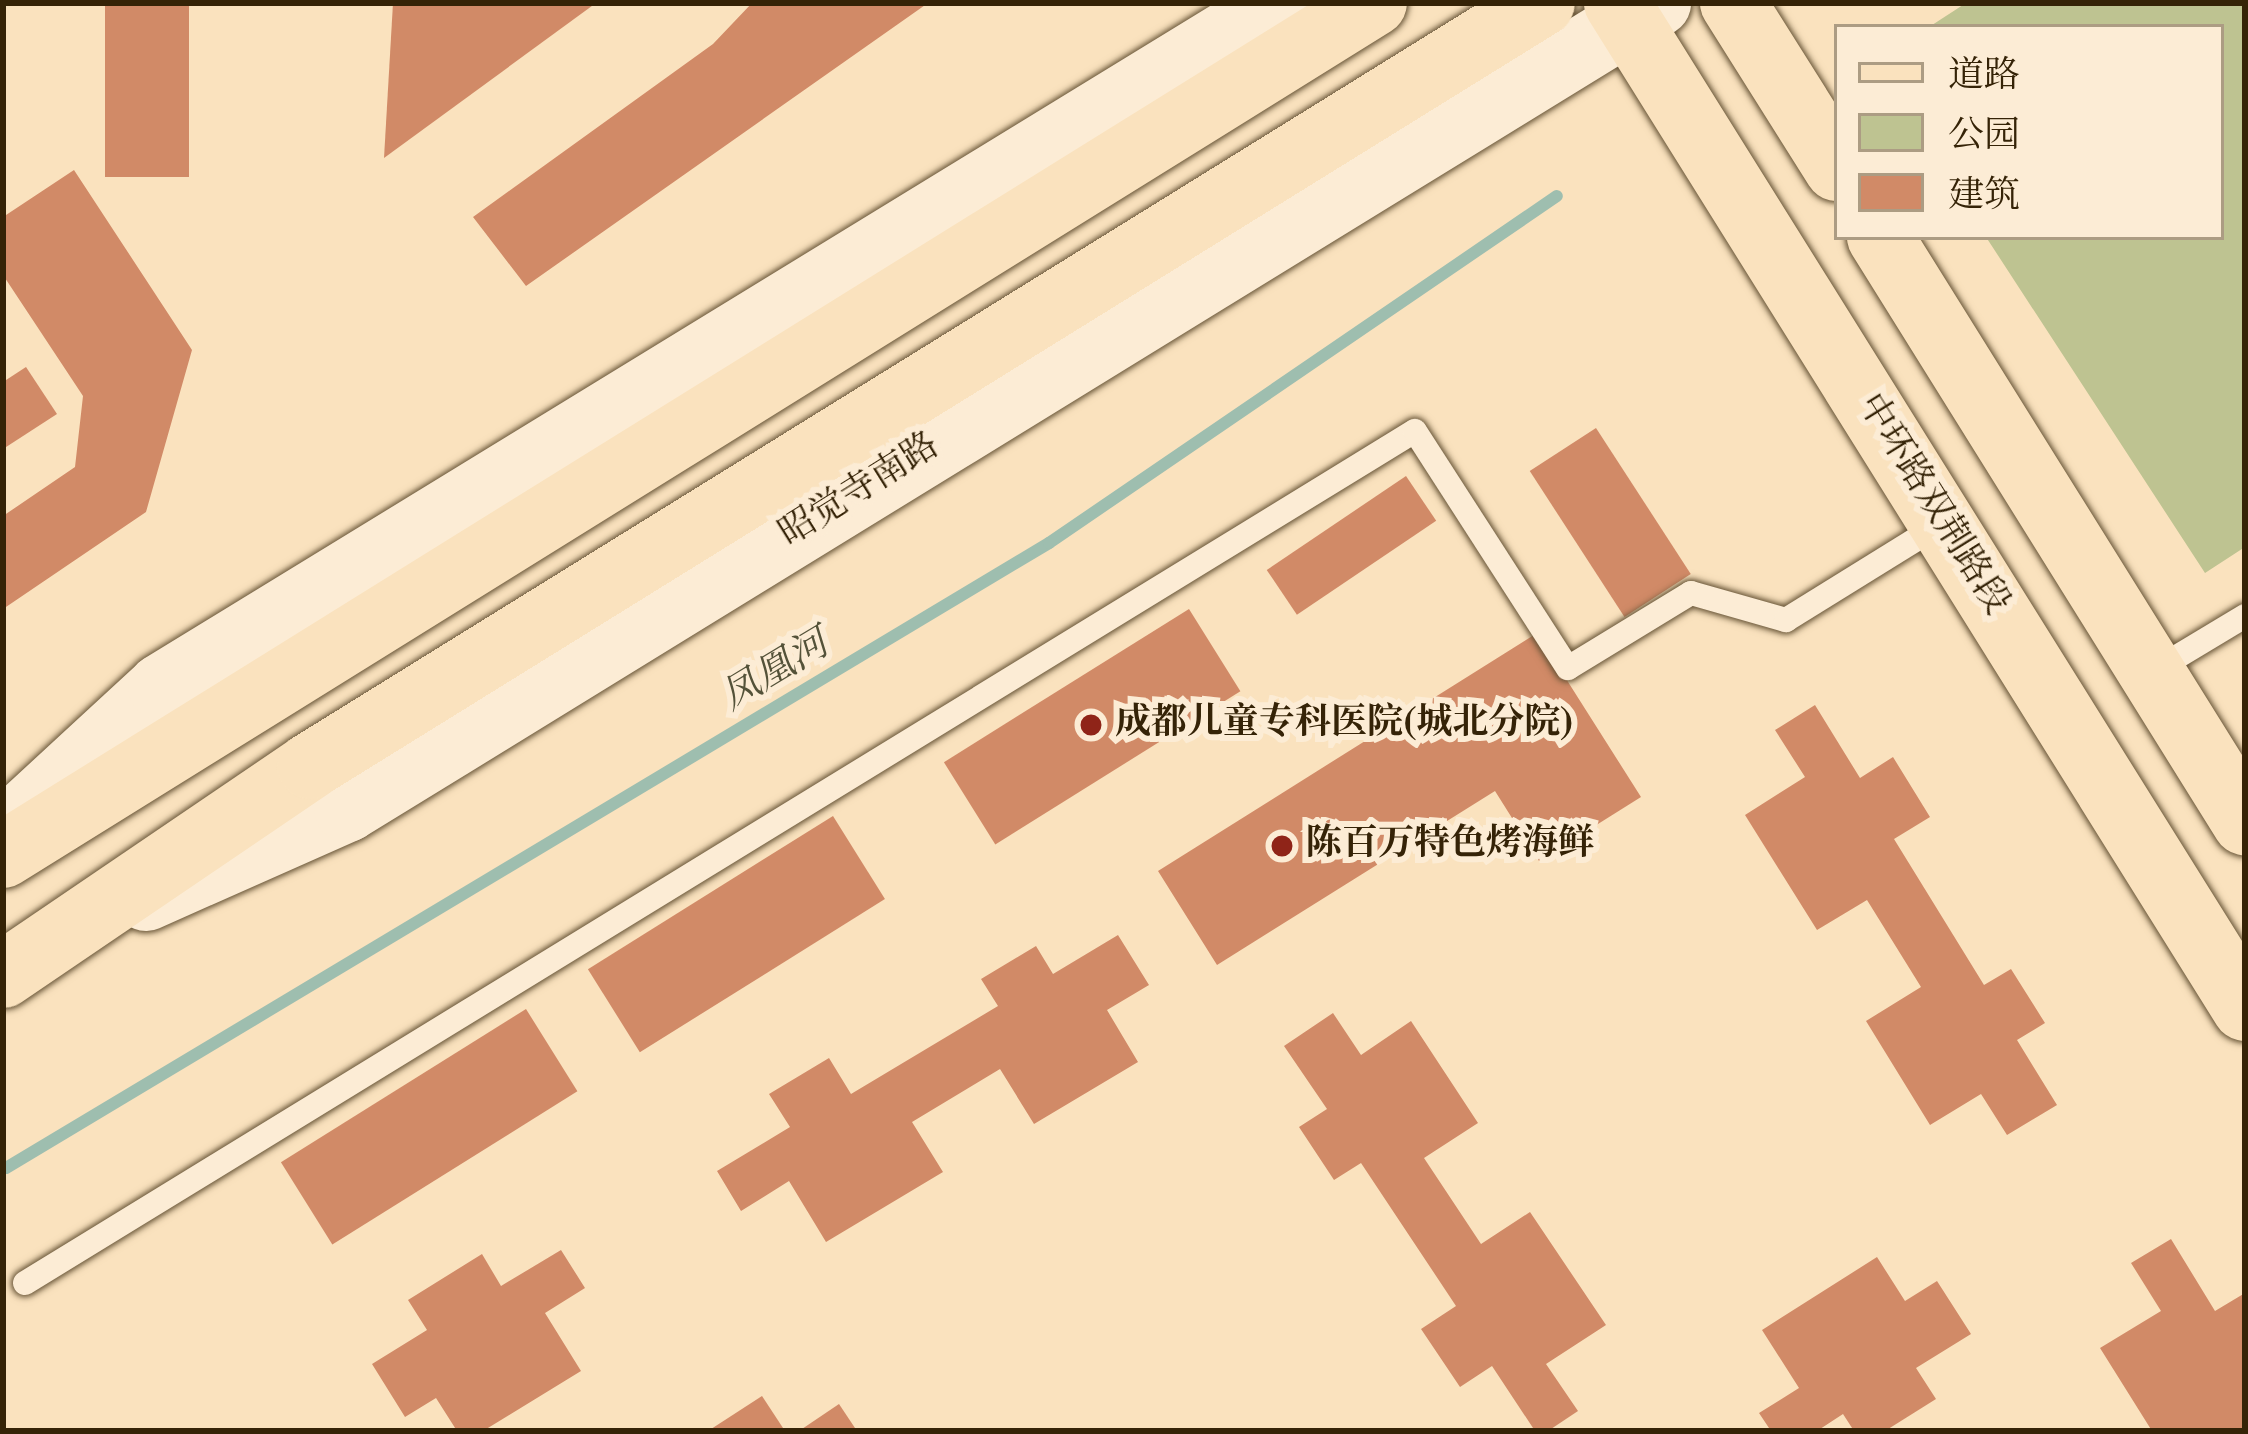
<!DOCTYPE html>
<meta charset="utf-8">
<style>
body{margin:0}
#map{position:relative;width:2248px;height:1434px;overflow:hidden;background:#fae2be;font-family:"Old Standard TT","Noto Serif SC",serif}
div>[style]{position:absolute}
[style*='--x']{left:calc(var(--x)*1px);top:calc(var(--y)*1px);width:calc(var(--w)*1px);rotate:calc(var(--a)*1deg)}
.green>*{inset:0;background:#bec391}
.stream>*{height:12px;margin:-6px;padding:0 6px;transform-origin:6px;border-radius:6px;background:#9ebeaf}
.building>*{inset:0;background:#d18a67;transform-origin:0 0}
.roads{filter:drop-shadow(0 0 3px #665335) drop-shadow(0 0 3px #665335)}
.lane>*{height:24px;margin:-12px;padding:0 12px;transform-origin:12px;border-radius:12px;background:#fcecd5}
.secondary>*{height:66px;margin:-33px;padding:0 33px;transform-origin:33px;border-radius:33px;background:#fcecd5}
.primary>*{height:66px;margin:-33px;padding:0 33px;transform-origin:33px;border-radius:33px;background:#fae2be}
.dots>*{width:33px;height:33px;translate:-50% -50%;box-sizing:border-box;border:6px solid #fcecd5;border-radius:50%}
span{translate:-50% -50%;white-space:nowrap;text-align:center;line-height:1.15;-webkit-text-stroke:12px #fcecd5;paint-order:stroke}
.street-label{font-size:36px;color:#352307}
.poi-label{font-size:36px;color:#352307;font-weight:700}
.left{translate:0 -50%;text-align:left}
.water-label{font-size:39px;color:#545239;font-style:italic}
.frame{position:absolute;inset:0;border:6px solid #352307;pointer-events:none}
.legend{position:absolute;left:1834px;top:24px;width:390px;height:216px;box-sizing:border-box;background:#fcecd5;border:3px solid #ac9c83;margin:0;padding:15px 21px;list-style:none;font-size:36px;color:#352307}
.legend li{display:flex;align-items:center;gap:24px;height:60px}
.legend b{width:60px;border:3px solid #ac9c83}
</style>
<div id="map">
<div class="green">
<div style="clip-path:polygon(1966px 3px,2245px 3px,2245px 547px,2205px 573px,1986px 237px,2221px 237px,2221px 27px,1929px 27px)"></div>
</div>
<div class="stream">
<div style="--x:6;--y:1168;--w:1216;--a:-30.93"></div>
<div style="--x:1049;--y:543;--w:615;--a:-34.34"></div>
</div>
<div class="building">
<div style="left:105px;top:3px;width:84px;height:174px"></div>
<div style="clip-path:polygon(393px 3px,596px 3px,384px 158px)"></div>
<div style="clip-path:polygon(752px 3px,928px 3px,526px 286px,473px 217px,713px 44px)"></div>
<div style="clip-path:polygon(74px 170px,192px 350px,146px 512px,3px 609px,3px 516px,75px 467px,83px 396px,3px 275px,3px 217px)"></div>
<div style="clip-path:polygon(26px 367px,57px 414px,3px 449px,3px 382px)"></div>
<div style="left:1596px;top:428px;width:174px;height:79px;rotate:57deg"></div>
<div style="left:1406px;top:476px;width:54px;height:168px;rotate:56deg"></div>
<div style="left:1189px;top:609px;width:97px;height:289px;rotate:58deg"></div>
<div style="clip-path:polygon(1537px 633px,1641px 797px,1539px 861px,1495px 791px,1217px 965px,1158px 871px)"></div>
<div style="clip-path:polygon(1815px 705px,1860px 778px,1893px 757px,1930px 817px,1894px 839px,1984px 985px,2011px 969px,2045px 1023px,2017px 1040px,2057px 1105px,2007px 1135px,1981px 1094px,1930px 1125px,1866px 1021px,1921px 987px,1867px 900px,1817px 930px,1745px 815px,1805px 777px,1775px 730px)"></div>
<div style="left:833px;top:816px;width:98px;height:289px;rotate:58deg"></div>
<div style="clip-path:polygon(1118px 935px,1149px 985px,1107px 1010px,1138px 1062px,1034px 1124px,1000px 1069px,912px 1122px,943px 1172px,826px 1242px,789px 1181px,741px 1211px,717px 1171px,790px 1127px,769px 1094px,829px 1058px,851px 1094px,998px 1006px,981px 979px,1036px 946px,1053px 974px)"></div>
<div style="left:526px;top:1009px;width:97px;height:289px;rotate:58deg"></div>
<div style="clip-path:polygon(1333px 1013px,1361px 1055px,1411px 1021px,1478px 1123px,1424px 1158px,1481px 1244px,1530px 1212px,1606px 1325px,1546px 1364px,1578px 1411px,1548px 1431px,1535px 1431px,1492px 1366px,1460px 1387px,1421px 1329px,1456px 1306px,1361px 1163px,1334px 1180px,1299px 1127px,1327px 1109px,1284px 1046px)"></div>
<div style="clip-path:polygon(2171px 1239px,2215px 1311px,2245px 1293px,2245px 1431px,2152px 1431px,2100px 1348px,2161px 1311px,2131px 1263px)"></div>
<div style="clip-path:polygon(561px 1250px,585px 1288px,545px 1313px,581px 1371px,483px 1431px,457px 1431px,436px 1398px,405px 1417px,372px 1364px,427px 1330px,408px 1300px,482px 1254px,501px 1286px)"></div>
<div style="clip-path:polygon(1877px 1257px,1905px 1301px,1937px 1281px,1971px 1334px,1916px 1368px,1936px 1399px,1885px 1431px,1854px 1431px,1843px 1414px,1817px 1431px,1771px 1431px,1759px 1413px,1799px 1388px,1762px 1330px)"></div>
<div style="clip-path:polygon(762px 1396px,785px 1431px,708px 1431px)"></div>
<div style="clip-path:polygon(839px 1404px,857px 1431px,799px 1431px)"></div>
</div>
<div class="roads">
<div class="lane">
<div style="--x:2155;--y:670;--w:105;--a:-31"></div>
<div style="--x:25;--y:1283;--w:1630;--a:-31.51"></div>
<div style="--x:1415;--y:431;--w:282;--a:57.2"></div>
<div style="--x:1568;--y:668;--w:144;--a:-31.4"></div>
<div style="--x:1691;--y:593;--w:99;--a:15.9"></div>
<div style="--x:1786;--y:620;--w:182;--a:-31.8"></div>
</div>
<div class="secondary">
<div style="--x:3;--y:833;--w:215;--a:-42.7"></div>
<div style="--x:161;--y:687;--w:1310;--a:-31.48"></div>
<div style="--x:146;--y:898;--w:220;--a:-23.9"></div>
<div style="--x:347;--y:809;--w:1539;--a:-31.58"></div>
</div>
<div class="primary">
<div style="--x:1617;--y:3;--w:1185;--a:58"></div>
<div style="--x:1733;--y:3;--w:195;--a:57.8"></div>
<div style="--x:1880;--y:237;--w:690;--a:58.04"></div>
<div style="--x:3;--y:855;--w:1614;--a:-31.86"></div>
<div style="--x:3;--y:975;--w:371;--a:-34.2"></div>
<div style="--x:310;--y:766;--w:1449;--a:-31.77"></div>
</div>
</div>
<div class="dots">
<div style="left:1091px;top:725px;background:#8f2418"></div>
<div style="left:1282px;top:846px;background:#8f2418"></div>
</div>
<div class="street-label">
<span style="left:860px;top:491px;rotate:-32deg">昭觉寺南路</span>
<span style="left:1932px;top:505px;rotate:58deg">中环路双荆路段</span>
</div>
<div class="poi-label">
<span class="left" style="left:1115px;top:725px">成都儿童专科医院(城北分院)</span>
<span class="left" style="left:1306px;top:846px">陈百万特色烤海鲜</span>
</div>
<div class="water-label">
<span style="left:776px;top:672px;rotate:-31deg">凤凰河</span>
</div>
<div class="frame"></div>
<ul class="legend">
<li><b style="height:15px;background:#fae2be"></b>道路</li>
<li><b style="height:33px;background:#bec391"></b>公园</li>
<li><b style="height:33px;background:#d18a67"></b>建筑</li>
</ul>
</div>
